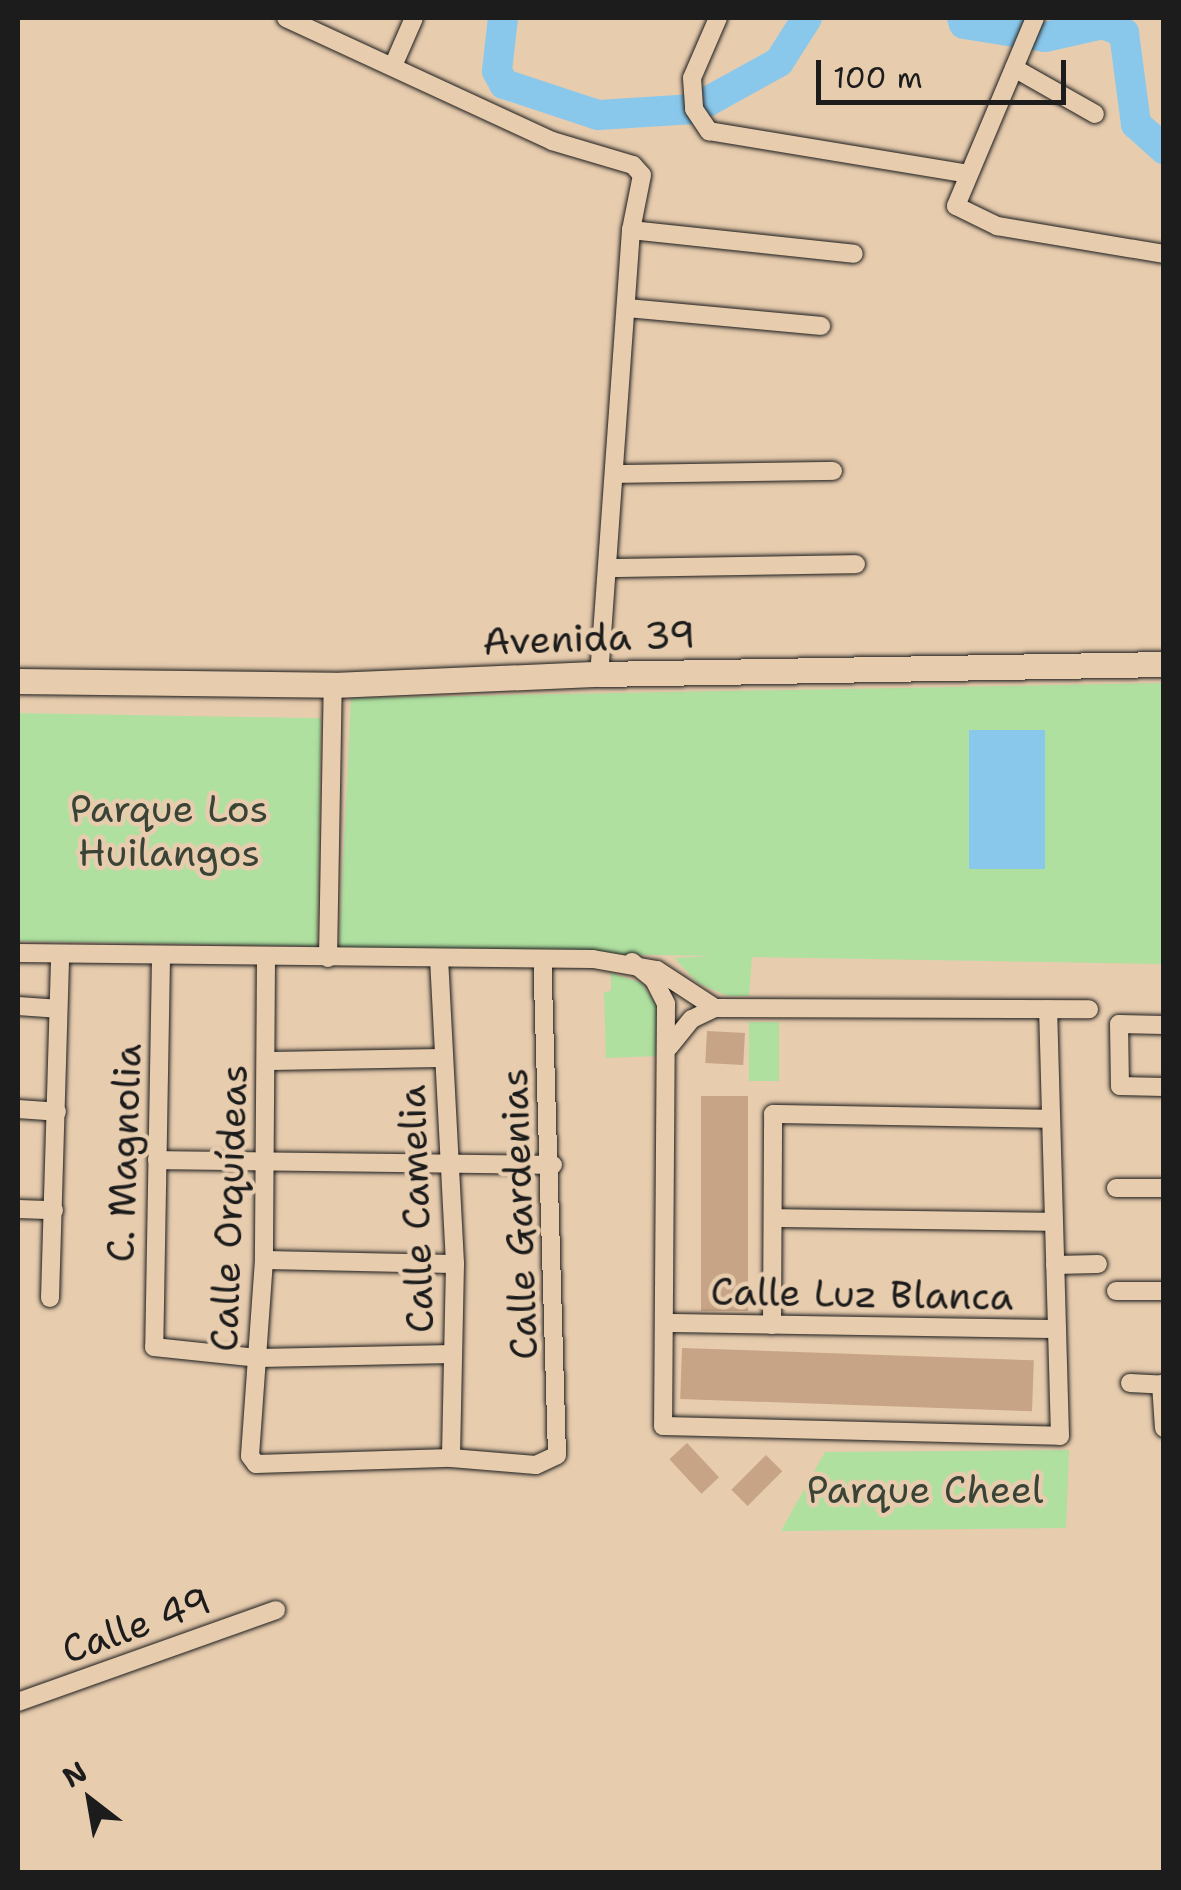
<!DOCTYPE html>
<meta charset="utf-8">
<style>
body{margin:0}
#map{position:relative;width:1181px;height:1890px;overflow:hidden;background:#e7ccae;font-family:"Shantell Sans",sans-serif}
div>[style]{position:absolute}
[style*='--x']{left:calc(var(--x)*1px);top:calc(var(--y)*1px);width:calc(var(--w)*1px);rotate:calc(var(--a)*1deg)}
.green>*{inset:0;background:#afe0a0;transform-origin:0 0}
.water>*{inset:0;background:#8ac8eb;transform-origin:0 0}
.river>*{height:30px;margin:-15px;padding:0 15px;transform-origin:15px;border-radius:15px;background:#8ac8eb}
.building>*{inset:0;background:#c7a485;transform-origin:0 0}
.roads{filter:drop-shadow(0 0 2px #1c1c1c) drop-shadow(0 0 2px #1c1c1c)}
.street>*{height:18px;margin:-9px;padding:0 9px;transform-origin:9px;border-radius:9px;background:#e7ccae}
.secondary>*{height:25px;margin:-12.5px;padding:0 12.5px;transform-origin:12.5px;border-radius:12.5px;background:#e7ccae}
span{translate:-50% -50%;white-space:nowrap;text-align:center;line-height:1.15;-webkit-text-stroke:9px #e7ccae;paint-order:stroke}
.street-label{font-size:38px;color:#1c1c1c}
.park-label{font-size:38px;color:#394336}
.frame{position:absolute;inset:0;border:20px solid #1c1c1c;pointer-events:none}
.north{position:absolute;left:40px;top:1750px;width:100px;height:100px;-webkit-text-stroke:8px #e7ccae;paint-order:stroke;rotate:329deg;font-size:28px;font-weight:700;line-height:40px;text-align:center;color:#1c1c1c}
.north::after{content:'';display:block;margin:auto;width:35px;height:45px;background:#1c1c1c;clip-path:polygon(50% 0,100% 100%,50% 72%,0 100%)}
.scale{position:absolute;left:816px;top:60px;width:250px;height:45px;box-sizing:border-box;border:5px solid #1c1c1c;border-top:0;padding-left:12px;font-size:30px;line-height:35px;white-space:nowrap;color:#1c1c1c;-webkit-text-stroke:8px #e7ccae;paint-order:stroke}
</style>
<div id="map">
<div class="green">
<div style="clip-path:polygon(1163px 683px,1163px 964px,752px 957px,749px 996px,728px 996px,698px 983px,674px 958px,711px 956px,339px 949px,351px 698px)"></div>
<div style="left:18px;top:713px;width:303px;height:228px;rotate:1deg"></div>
<div style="clip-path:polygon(611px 973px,642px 983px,658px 1008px,659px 1056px,606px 1058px,604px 992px,611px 991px)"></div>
<div style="left:749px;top:1022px;width:30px;height:59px"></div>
<div style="clip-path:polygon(1069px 1450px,1066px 1528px,781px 1531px,825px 1452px)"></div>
</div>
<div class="water">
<div style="left:969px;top:730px;width:76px;height:139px"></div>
</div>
<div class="river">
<div style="--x:503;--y:18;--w:53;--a:96.5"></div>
<div style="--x:497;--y:71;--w:15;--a:62"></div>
<div style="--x:504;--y:84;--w:99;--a:18.3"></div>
<div style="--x:598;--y:115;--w:96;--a:-3.6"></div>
<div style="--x:694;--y:109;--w:97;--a:-28.9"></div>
<div style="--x:779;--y:62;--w:52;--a:-57.5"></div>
<div style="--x:962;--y:18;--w:6;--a:72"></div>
<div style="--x:964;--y:24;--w:82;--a:9.1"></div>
<div style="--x:1045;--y:37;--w:59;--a:-12.6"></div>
<div style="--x:1103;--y:24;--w:23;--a:23"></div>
<div style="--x:1124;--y:33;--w:92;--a:82.5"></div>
<div style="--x:1136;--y:124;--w:38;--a:42"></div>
</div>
<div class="building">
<div style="left:707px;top:1031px;width:38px;height:32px;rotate:3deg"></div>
<div style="left:701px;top:1096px;width:47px;height:215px"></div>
<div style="left:682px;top:1348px;width:352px;height:51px;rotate:2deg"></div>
<div style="left:687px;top:1443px;width:47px;height:24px;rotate:47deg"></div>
<div style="left:766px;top:1455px;width:23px;height:49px;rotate:45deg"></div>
</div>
<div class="roads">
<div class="street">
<div style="--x:286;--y:18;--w:293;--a:24.8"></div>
<div style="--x:552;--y:141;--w:84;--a:16.5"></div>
<div style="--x:633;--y:165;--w:13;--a:48"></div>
<div style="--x:642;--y:175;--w:56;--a:101.3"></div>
<div style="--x:631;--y:230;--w:445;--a:94.1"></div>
<div style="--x:718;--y:18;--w:65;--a:113.4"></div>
<div style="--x:692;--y:78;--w:31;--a:86"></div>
<div style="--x:694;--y:109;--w:27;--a:56"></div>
<div style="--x:709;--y:131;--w:263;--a:9.4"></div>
<div style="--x:1035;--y:18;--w:204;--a:112.8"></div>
<div style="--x:956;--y:206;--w:46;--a:26"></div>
<div style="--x:997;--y:226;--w:169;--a:9.5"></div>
<div style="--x:393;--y:66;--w:52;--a:-66.4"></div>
<div style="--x:1014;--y:68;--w:93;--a:29.6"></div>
<div style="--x:631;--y:230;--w:224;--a:6.1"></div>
<div style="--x:628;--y:308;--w:194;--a:5.3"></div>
<div style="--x:616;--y:474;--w:217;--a:-0.8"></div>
<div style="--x:611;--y:568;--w:245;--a:-0.9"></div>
<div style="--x:18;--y:953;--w:575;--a:0.6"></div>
<div style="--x:593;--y:959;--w:65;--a:9.8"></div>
<div style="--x:657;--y:970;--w:69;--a:33.2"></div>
<div style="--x:715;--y:1008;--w:374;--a:0.2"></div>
<div style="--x:328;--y:958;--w:273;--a:-89"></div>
<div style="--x:439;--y:958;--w:306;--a:87"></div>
<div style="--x:455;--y:1264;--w:194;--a:91.2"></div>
<div style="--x:161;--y:959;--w:388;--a:91"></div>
<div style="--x:154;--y:1347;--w:106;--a:6"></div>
<div style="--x:259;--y:1358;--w:194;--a:-1.2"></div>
<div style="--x:266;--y:960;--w:300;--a:90.4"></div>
<div style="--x:264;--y:1260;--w:196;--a:94.1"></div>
<div style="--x:250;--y:1456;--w:10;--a:53"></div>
<div style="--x:256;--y:1464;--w:195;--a:-1.8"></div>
<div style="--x:451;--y:1458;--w:85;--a:4.7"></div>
<div style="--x:536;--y:1465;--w:23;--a:-25"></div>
<div style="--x:557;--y:1455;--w:495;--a:-91.7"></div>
<div style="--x:632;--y:962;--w:28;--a:39"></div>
<div style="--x:654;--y:980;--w:27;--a:63"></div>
<div style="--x:666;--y:1004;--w:422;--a:90.4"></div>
<div style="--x:663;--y:1426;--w:397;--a:1.4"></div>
<div style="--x:1060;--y:1436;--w:427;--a:-91.6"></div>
<div style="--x:18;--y:1006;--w:39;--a:4"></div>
<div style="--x:1164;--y:1025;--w:45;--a:-178.7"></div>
<div style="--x:1119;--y:1024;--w:62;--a:89.1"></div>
<div style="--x:1120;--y:1086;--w:44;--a:1.3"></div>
<div style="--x:669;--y:1047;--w:36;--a:-51"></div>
<div style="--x:692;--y:1019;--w:25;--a:-26"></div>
<div style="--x:266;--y:1061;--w:178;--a:-1"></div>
<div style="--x:18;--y:1109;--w:39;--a:4"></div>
<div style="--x:157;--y:1160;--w:396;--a:0.7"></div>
<div style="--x:1116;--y:1188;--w:48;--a:0"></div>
<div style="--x:18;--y:1209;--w:36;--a:2"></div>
<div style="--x:773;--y:1218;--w:281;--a:0.8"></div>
<div style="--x:264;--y:1260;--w:191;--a:1.2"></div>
<div style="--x:1055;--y:1265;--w:43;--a:-1.3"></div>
<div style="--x:1116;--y:1291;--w:48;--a:0"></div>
<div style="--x:50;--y:1298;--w:343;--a:-88.3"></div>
<div style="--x:666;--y:1323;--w:391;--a:0.9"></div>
<div style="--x:772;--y:1325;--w:211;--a:-89.7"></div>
<div style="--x:773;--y:1114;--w:278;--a:1"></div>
<div style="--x:1130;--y:1383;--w:34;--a:3"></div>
<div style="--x:1161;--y:1384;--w:44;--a:86.1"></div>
<div style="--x:18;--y:1702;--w:274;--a:-19.6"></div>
</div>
<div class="secondary">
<div style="--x:18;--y:681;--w:315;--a:0.7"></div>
<div style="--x:333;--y:685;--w:266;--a:-2.4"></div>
<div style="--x:599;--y:674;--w:565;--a:-1.01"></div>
</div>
</div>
<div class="street-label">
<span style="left:589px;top:638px;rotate:-2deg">Avenida 39</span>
<span style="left:124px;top:1153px;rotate:-88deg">C. Magnolia</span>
<span style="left:229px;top:1208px;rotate:-88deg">Calle Orquídeas</span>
<span style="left:416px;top:1209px;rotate:-92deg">Calle Camelia</span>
<span style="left:519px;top:1214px;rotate:-92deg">Calle Gardenias</span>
<span style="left:862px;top:1294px;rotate:1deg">Calle Luz Blanca</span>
<span style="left:136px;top:1625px;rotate:-20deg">Calle 49</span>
</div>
<div class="park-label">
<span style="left:169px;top:831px">Parque Los<br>Huilangos</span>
<span style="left:925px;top:1490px">Parque Cheel</span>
</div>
<div class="frame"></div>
<div class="north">N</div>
<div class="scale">100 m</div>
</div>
